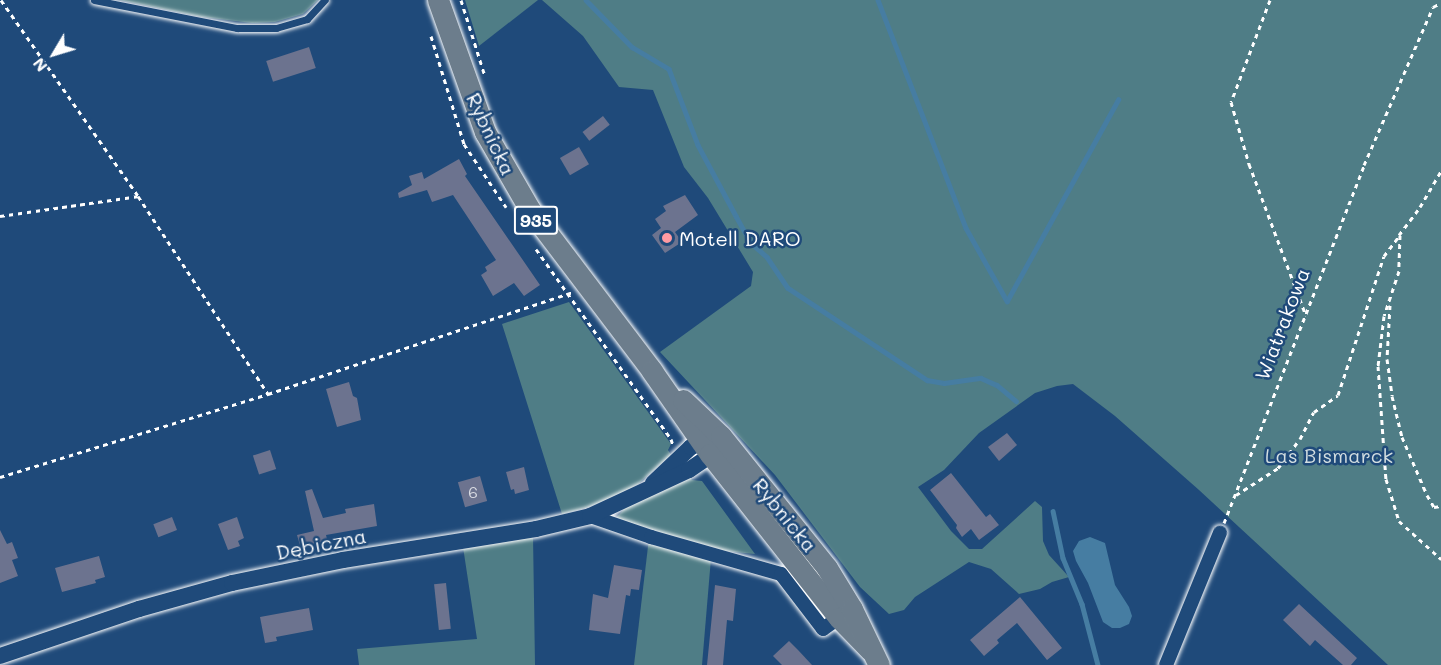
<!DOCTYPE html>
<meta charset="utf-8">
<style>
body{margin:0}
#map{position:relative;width:1441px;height:665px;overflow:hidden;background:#1f4a7a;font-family:Mali,sans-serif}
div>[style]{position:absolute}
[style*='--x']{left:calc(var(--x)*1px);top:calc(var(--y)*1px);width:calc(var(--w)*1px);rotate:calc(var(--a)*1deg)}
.green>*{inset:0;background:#4f7d86}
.water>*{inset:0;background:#467da2}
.stream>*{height:4.5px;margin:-2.25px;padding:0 2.25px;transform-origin:2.25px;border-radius:2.25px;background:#467da2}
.building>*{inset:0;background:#6c738f;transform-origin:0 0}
.path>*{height:3px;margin-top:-1.5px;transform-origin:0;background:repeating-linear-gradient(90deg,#fff 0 4.5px,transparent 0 9px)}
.roads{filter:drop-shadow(0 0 2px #fff) drop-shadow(0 0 2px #fff)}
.service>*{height:7px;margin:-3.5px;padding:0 3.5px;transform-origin:3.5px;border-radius:3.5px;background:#1f4a7a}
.minor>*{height:14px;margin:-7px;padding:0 7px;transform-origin:7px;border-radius:7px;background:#1f4a7a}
.tertiary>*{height:16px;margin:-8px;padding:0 8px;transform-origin:8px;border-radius:8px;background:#1f4a7a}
.primary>*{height:21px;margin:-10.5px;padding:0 10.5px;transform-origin:10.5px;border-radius:10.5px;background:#6c7d8c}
.dots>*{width:16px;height:16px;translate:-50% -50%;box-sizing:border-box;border:3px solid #1f4a7a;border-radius:50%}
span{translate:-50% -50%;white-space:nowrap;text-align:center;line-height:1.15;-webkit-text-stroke:5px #1f4a7a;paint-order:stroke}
.number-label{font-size:16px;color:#dadce3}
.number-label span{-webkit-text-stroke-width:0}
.shield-label span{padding:2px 4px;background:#1f4a7a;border:2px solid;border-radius:4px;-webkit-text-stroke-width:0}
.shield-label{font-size:18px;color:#fff;font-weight:700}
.street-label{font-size:20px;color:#fff}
.poi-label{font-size:20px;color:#fff}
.left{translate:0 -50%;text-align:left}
.park-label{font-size:20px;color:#d3dee1}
.north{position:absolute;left:24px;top:24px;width:60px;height:60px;-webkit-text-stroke:4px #1f4a7a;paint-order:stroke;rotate:232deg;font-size:16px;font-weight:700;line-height:24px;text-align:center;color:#fff}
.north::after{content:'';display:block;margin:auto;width:21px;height:27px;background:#fff;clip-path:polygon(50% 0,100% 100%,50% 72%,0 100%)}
</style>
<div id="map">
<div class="green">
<div style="clip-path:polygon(119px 0,318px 0,303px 14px,275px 22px,252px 23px,202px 17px)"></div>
<div style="clip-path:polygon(465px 0,538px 0,479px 46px)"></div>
<div style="clip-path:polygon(542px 0,1441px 0,1441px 665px,1388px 665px,1199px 490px,1115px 416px,1073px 384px,1057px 386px,1035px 393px,979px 433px,944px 470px,918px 487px,951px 531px,969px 549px,982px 549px,1035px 501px,1042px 507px,1043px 541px,1049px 555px,1069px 577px,1052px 582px,1040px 589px,1019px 594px,991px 569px,969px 562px,915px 597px,904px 610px,889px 614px,860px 587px,775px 475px,660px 352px,751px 286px,753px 272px,708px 198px,684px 167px,653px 90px,619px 87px,583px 36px)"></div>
<div style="clip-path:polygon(569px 302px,671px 444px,668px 450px,671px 455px,638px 484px,623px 493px,589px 507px,562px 514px,502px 324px)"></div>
<div style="clip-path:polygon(688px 476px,692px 480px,702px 481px,755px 554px,714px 550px,616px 518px,630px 503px)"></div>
<div style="clip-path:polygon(533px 535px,535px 665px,359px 665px,357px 649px,477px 639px,463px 547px)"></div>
<div style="clip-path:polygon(649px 538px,711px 558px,702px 665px,634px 665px)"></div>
</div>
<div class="water">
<div style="clip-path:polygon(1090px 537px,1105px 543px,1115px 585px,1129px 607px,1132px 616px,1129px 624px,1120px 628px,1112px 628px,1103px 622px,1088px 583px,1076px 561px,1073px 551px,1079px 541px)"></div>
</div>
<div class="stream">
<div style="--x:586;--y:0;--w:66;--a:45.6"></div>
<div style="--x:632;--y:47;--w:43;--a:30.7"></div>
<div style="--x:669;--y:69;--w:81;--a:69.1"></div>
<div style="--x:698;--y:145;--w:81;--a:61.8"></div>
<div style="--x:736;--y:216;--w:31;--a:61"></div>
<div style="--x:751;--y:243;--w:21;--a:41"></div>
<div style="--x:767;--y:257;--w:37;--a:56"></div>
<div style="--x:788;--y:288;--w:167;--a:33.5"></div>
<div style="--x:927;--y:380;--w:17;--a:10"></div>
<div style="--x:944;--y:383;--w:37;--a:-8"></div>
<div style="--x:981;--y:378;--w:17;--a:24"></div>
<div style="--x:997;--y:385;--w:25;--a:40"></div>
<div style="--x:878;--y:0;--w:244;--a:68.9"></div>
<div style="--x:966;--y:228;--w:84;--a:60.7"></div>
<div style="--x:1007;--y:301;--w:230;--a:-61.1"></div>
<div style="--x:1053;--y:511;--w:48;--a:78"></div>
<div style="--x:1063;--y:558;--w:50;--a:67.6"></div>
<div style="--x:1082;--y:604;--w:63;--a:75.3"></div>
</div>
<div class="building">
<div style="left:309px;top:47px;width:22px;height:45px;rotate:72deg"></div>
<div style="left:603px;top:116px;width:11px;height:26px;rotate:52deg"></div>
<div style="left:579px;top:147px;width:20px;height:22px;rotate:60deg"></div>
<div style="clip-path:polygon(459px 159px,467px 174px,465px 176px,540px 285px,524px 296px,514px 283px,493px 296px,481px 275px,487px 271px,485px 267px,496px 260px,453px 195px,432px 202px,427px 190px,399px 198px,398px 193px,412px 185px,409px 176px,422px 172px,424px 179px)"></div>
<div style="clip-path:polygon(685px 195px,698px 215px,675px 232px,682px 242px,665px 253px,652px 235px,661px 228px,655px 219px,666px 211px,663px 206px)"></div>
<div style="clip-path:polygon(349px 382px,353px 396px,357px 398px,361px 420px,337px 427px,326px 389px)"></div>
<div style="clip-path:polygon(1007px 433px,1017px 445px,999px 461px,988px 447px)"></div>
<div style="left:270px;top:450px;width:20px;height:18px;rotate:72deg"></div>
<div style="clip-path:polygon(524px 467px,529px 490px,515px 494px,514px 489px,511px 490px,506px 472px)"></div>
<div style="clip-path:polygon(951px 473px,986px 517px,990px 514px,999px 525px,979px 540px,971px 529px,962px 537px,956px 528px,957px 525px,930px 490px)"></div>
<div style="left:480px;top:476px;width:26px;height:23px;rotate:74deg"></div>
<div style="clip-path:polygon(312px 489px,323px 518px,346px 513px,345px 509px,374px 504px,377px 526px,326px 535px,328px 543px,301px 549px,297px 535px,314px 531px,305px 491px)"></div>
<div style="left:172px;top:517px;width:14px;height:20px;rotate:69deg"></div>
<div style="clip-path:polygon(237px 517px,244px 538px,238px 541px,240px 546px,228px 550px,218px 524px)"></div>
<div style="clip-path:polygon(0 530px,7px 544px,12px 542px,18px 558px,12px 560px,18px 576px,0 583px)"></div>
<div style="clip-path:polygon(99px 556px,105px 577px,95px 580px,96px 583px,62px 592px,55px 568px)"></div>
<div style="clip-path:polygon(614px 565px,642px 570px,639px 590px,631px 589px,630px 596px,626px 595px,620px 634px,589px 630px,593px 594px,608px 598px)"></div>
<div style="left:446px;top:583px;width:46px;height:12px;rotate:84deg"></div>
<div style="clip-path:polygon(715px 585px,736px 589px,733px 621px,727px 620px,723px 665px,707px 665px)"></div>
<div style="clip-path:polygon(1020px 597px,1062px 648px,1047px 660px,1017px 623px,997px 640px,999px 643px,984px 656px,970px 640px)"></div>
<div style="clip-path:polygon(1299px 604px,1357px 658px,1351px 665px,1343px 665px,1315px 640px,1310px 646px,1283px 620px)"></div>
<div style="clip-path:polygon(309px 608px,313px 630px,276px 637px,277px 641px,265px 643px,260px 617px)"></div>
<div style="clip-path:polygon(789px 641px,798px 650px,812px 665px,782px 665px,773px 656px)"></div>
</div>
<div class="path">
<div style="--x:1;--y:0;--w:239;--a:55"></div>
<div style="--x:138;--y:196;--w:237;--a:56.7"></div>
<div style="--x:268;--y:394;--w:322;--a:-18.5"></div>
<div style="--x:461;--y:0;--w:77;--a:72.5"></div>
<div style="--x:1270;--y:0;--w:109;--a:110.9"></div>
<div style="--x:1231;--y:102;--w:65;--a:73.8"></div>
<div style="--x:1249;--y:164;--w:162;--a:69.4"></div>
<div style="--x:431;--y:36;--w:113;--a:73"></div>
<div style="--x:464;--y:144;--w:76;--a:56.3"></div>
<div style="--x:0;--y:216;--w:139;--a:-8.2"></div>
<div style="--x:1399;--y:235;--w:35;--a:-53"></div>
<div style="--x:1420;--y:207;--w:42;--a:-59.7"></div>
<div style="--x:1400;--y:235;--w:36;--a:92"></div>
<div style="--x:1399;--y:271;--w:47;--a:108.4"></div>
<div style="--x:1384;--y:316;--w:50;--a:96.8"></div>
<div style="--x:1378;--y:366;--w:113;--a:86"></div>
<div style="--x:1386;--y:479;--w:44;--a:72.8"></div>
<div style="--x:1399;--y:521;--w:57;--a:42.1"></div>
<div style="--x:536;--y:249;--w:233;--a:54.6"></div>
<div style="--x:671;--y:439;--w:6;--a:72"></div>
<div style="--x:1390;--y:305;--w:54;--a:93.2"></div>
<div style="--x:1387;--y:359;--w:37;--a:82"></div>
<div style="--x:1392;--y:396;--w:42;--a:76.3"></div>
<div style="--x:1402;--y:437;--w:63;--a:66.7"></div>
<div style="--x:1427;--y:495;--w:14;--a:60"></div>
<div style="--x:1434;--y:507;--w:7;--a:-8"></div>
<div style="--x:0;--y:477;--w:281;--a:-17.2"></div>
<div style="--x:1236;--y:495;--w:50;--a:-32.7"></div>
<div style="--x:1278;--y:468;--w:36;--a:-53"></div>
<div style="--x:1300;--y:439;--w:30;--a:-63"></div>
<div style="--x:1314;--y:412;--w:29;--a:-35"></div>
<div style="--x:1338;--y:395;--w:146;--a:-71.7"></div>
<div style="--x:1384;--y:256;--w:25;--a:-53"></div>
<div style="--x:1224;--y:523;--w:384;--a:-68.6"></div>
<div style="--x:1364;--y:165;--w:172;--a:-66.4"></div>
<div style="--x:1433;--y:7;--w:9;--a:-27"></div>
</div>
<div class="roads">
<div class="service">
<div style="--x:94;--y:0;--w:146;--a:11.1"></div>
<div style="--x:237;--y:28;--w:39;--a:0"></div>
<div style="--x:276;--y:28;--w:32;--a:-16"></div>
<div style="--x:307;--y:19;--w:26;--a:-47"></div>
</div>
<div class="minor">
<div style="--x:590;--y:516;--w:65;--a:19"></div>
<div style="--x:651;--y:537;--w:135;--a:15.9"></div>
<div style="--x:781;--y:574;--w:69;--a:52.6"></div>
<div style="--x:823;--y:629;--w:26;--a:-36"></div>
<div style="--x:1166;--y:665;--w:143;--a:-67.8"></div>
</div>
<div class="tertiary">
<div style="--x:653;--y:483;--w:52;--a:-43.5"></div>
<div style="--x:691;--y:447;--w:24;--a:-22"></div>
<div style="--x:0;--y:656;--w:147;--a:-18.7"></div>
<div style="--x:139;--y:609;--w:97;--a:-15.6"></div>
<div style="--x:232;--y:583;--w:113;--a:-11.7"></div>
<div style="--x:343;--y:560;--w:195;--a:-9.1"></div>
<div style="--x:536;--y:529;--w:56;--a:-13.5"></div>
<div style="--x:590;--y:516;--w:109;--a:-24.9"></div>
<div style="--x:689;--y:470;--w:22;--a:-34"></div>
<div style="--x:707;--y:458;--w:17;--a:-57"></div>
</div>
<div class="primary">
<div style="--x:438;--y:0;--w:140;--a:70.4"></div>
<div style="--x:485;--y:132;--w:90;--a:60"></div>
<div style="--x:530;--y:210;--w:202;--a:52.8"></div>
<div style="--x:652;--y:371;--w:101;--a:55.1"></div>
<div style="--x:710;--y:454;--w:209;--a:51.8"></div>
<div style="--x:839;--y:618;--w:45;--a:45.9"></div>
<div style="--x:683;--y:400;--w:52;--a:43.5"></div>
<div style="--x:721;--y:436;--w:169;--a:51.2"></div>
<div style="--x:827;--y:568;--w:48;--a:58.6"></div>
<div style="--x:852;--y:609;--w:62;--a:64.3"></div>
</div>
</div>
<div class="dots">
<div style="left:667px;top:238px;background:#ff9aa2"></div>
</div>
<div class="number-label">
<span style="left:473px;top:492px">6</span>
</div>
<div class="shield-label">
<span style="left:536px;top:220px">935</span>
</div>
<div class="street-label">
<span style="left:491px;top:134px;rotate:65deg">Rybnicka</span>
<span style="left:1282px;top:324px;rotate:-69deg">Wiatrakowa</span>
<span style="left:785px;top:515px;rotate:51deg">Rybnicka</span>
<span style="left:321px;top:544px;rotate:-11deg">Dębiczna</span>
</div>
<div class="poi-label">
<span class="left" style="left:679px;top:238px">Motell DARO</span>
</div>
<div class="park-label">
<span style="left:1329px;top:455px">Las Bismarck</span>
</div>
<div class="north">N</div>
</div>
